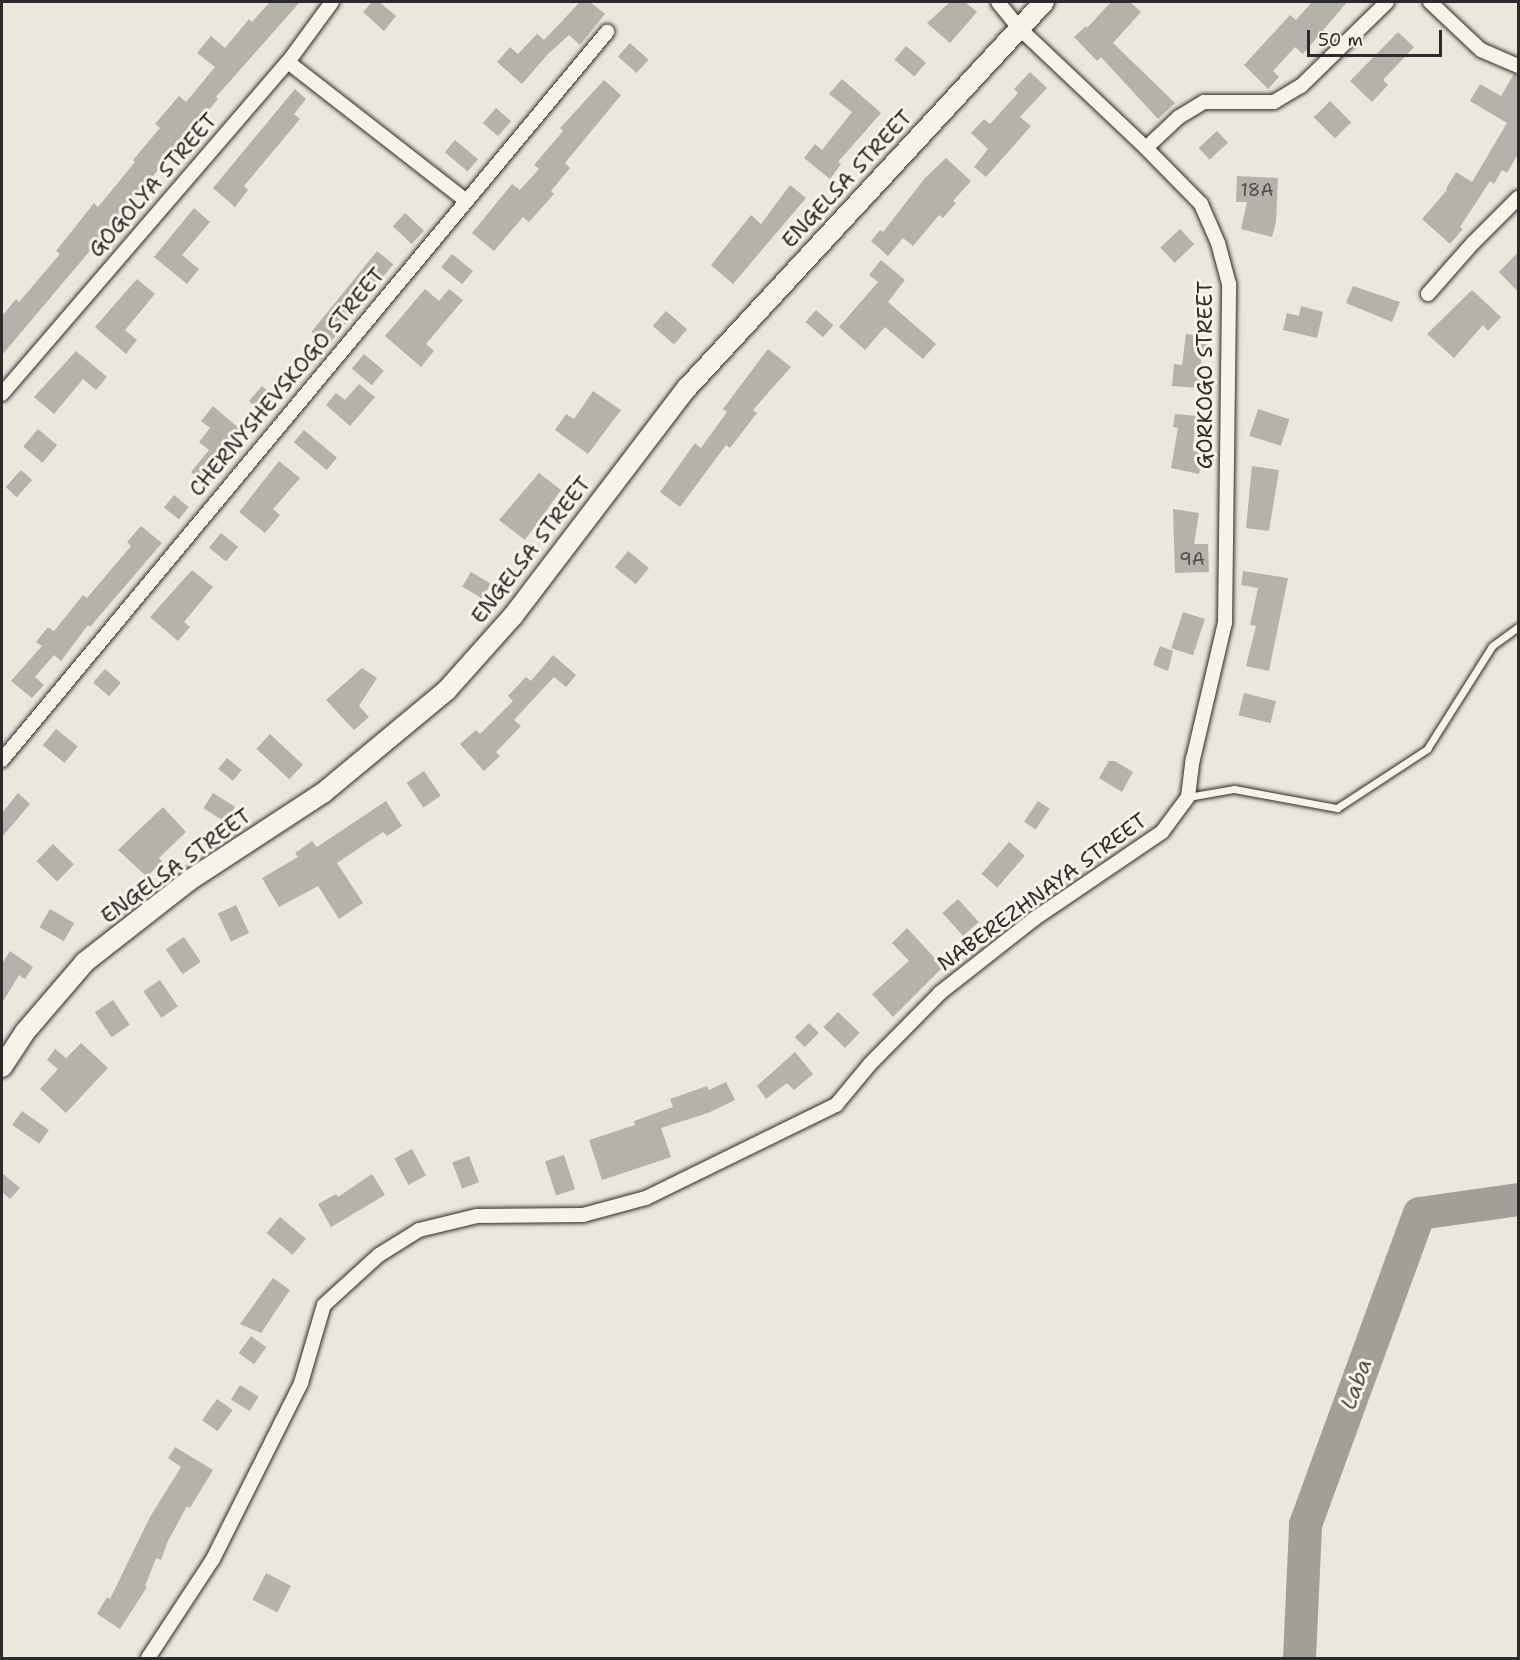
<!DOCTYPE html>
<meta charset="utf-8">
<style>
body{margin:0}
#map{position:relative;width:1520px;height:1660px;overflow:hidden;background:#ebe7dd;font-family:"Shantell Sans",sans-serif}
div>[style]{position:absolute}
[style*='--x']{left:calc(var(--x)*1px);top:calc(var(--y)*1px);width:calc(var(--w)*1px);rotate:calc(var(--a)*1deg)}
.river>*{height:33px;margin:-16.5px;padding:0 16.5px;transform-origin:16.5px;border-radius:16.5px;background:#a29f98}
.building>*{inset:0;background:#b5b2ab;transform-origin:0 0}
.roads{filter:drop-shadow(0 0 2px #2b2b2b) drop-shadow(0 0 2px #2b2b2b)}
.lane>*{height:7px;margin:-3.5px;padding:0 3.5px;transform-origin:3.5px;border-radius:3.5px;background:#f7f3e8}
.street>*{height:14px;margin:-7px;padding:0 7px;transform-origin:7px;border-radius:7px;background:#f7f3e8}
.secondary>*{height:20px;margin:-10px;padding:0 10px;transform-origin:10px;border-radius:10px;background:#f7f3e8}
span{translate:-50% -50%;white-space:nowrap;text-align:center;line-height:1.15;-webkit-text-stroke:6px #f7f3e8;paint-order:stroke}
.number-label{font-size:18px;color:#4e4d4b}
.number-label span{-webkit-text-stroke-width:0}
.street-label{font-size:21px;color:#2b2b2b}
.water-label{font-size:22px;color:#555451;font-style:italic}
.frame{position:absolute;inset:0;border:3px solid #2b2b2b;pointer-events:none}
.scale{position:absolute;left:1307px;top:30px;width:135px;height:27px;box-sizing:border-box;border:3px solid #2b2b2b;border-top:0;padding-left:8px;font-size:18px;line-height:21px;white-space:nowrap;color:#2b2b2b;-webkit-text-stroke:4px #f7f3e8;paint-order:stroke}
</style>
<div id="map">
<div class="river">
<div style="--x:1299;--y:1658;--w:134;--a:-87.4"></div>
<div style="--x:1305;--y:1524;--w:331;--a:-69.9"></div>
<div style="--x:1419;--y:1213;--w:100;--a:-8"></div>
</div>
<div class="building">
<div style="clip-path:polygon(270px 2px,300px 2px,216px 97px,218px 99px,2px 355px,2px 316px,16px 299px,19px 302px,60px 254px,56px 251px,83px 217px,94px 203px,98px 207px,135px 162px,133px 160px,160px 128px,155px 124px,179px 96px,186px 102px,215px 67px,197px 53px,211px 36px,225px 48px,249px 19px,252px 22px)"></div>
<div style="clip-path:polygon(372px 2px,379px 2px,396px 16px,384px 31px,363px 12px)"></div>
<div style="clip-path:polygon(580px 2px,590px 2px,605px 14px,580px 45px,569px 35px,547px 55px,522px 84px,497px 62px,510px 47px,518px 54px,537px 34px,544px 40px)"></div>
<div style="clip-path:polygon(950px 2px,965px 2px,977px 12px,950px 43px,927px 23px)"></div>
<div style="clip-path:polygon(1111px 2px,1130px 2px,1141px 12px,1113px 43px,1175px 103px,1158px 119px,1101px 57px,1097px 61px,1074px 37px,1086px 26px,1087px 28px)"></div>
<div style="clip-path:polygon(1312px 2px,1347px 2px,1303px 54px,1295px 47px,1273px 71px,1279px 77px,1268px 89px,1244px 65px,1290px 15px,1296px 20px)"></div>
<div style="clip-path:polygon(1398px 32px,1414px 47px,1383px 80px,1388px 85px,1372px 102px,1350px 81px)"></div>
<div style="left:630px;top:43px;width:25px;height:18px;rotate:42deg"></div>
<div style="left:906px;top:46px;width:26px;height:18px;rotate:40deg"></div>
<div style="clip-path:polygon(1030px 72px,1047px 88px,1020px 117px,1031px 126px,986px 177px,974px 167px,988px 149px,971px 133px,984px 119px,990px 124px,1018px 93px,1014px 89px)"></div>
<div style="clip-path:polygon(1514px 74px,1518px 75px,1518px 154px,1507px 173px,1502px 170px,1494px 184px,1490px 181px,1460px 227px,1463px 229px,1450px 244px,1422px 219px,1447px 190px,1446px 189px,1456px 172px,1472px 182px,1507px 123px,1470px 101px,1480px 84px,1501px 96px)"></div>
<div style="clip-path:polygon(842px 79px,881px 113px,838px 162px,841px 164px,830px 179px,804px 158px,815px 144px,822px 150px,852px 112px,829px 94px)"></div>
<div style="clip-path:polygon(604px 80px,621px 95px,565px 163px,570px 168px,551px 191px,554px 194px,529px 222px,523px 217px,494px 251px,472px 233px,512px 184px,520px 190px,539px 169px,534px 165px,563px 131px,560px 128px)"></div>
<div style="clip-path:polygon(295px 89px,306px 99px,294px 114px,300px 119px,244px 186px,248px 190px,235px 207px,213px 188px)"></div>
<div style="left:1330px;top:101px;width:30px;height:23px;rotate:45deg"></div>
<div style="left:496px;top:108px;width:20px;height:20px;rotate:41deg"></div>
<div style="left:1217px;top:131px;width:16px;height:25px;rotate:47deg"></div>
<div style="left:455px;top:140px;width:30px;height:16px;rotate:40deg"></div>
<div style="clip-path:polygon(946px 158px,971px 181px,953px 201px,956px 203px,943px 218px,939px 215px,913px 246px,903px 238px,888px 256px,871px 241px,880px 230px,883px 232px,925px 178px)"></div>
<div style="clip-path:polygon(1237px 176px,1278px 178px,1276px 222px,1272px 237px,1241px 229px,1247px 202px,1236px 202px)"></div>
<div style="clip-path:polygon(790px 185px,806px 198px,733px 284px,711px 265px,751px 215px,761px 224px)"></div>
<div style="clip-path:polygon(194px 208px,210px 222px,182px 255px,199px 269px,187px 284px,154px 257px)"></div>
<div style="left:405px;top:213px;width:26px;height:18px;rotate:43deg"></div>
<div style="left:1180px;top:229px;width:21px;height:27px;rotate:47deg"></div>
<div style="left:377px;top:251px;width:21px;height:104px;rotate:39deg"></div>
<div style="clip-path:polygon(1518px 252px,1518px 292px,1499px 272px)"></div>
<div style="left:452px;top:254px;width:27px;height:17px;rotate:39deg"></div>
<div style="clip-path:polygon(881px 260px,905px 280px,888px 302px,936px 344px,923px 359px,885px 327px,865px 350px,839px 327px,878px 282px,869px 275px)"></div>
<div style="clip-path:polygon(137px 279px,155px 294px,125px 330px,137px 340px,126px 354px,95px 327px)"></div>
<div style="clip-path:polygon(1353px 286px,1400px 302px,1392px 322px,1346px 303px)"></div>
<div style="clip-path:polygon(425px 289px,439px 301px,449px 289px,463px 300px,426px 344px,434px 351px,421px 367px,385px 336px)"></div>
<div style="clip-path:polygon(1472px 290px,1501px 317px,1488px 331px,1483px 325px,1454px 358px,1427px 334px)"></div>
<div style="clip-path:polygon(1301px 306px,1323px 312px,1317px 338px,1283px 330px,1287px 313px,1299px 316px)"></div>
<div style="left:816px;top:310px;width:23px;height:16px;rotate:41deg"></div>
<div style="left:666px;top:311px;width:28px;height:20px;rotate:41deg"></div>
<div style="clip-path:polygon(1186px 334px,1209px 337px,1207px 351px,1202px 350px,1199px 388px,1172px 386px,1174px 364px,1182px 365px)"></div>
<div style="clip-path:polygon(768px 349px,791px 367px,753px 410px,757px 413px,730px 448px,726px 445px,680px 507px,660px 492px,695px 443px,701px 448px,727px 412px,723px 409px)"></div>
<div style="clip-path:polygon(76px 351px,107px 377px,96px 390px,83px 379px,54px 414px,34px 397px)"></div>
<div style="left:364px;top:354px;width:26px;height:19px;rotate:40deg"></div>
<div style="clip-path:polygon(359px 384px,375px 397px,350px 426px,326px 405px,336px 393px,345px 400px)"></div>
<div style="left:262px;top:386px;width:23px;height:20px;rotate:41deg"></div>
<div style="clip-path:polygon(593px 391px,621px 410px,588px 454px,555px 430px,566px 414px,574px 419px)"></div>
<div style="clip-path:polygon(213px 406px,248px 436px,207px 486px,191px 472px,209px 450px,199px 442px,210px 428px,201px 421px)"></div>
<div style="left:1258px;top:409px;width:33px;height:28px;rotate:18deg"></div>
<div style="clip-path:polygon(1175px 414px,1196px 416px,1193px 451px,1203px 453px,1199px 474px,1171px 468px,1178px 428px,1173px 427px)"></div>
<div style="left:38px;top:429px;width:25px;height:23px;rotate:40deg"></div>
<div style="left:304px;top:430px;width:43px;height:16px;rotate:40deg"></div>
<div style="clip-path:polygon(279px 461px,300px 478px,273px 509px,280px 515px,265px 533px,239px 512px)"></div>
<div style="clip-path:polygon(1252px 466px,1279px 470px,1269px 531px,1246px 528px)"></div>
<div style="left:21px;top:470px;width:15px;height:23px;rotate:42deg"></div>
<div style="clip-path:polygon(539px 473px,561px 490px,525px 540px,499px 520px)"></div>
<div style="left:174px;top:495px;width:19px;height:16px;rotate:39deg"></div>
<div style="clip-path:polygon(1173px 509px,1199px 513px,1194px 544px,1208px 544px,1209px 572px,1175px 573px)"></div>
<div style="clip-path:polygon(141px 526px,162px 543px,90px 627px,88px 625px,61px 661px,54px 655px,35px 677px,44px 685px,32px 698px,11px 681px,42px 646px,36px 642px,48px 627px,54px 631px,83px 595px,87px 598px,131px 546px,127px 542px)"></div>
<div style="left:221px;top:533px;width:22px;height:19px;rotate:39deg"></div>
<div style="left:628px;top:551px;width:27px;height:21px;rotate:39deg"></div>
<div style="clip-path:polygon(192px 570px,213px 587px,184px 622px,190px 627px,178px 641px,150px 617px)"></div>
<div style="clip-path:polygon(1243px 571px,1288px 578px,1269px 671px,1246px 666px,1256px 626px,1250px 625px,1258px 588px,1241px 585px)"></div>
<div style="left:471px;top:572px;width:23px;height:17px;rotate:31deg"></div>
<div style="left:1183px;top:612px;width:23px;height:38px;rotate:18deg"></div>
<div style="clip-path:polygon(1160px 646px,1173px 651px,1168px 671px,1153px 665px)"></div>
<div style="clip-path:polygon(553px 655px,576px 675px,566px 687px,554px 677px,514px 720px,521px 726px,496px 752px,500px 756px,484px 771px,460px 744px,476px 730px,480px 734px,513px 701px,508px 696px,526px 677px,531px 681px)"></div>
<div style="clip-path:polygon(362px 668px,377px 678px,359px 706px,369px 717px,354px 730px,326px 700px)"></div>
<div style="left:105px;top:669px;width:21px;height:18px;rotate:41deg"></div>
<div style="left:1244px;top:693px;width:33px;height:23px;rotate:14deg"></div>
<div style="left:56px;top:729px;width:28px;height:21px;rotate:39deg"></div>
<div style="left:270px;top:734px;width:45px;height:20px;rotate:43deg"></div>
<div style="left:227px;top:758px;width:19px;height:14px;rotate:39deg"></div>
<div style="clip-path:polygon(1109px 761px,1115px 761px,1133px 772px,1122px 792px,1099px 778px)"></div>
<div style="left:424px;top:771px;width:30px;height:21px;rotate:56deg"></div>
<div style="clip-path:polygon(18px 793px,30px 804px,2px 837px,2px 813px)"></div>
<div style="left:213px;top:793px;width:26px;height:18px;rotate:32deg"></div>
<div style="clip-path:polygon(386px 801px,402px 826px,387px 836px,383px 832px,337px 863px,363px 903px,339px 919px,318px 886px,279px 907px,262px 878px,298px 857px,295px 853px,312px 841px,317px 847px)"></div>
<div style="left:1038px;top:801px;width:14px;height:25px;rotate:34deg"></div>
<div style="clip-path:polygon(163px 807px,186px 832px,159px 858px,162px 861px,147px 877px,118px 850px)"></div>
<div style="left:1009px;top:842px;width:21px;height:42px;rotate:41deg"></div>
<div style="left:53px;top:844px;width:29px;height:24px;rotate:44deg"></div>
<div style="left:958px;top:899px;width:31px;height:21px;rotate:48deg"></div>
<div style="left:236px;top:905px;width:31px;height:20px;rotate:65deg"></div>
<div style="left:50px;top:909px;width:28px;height:21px;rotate:30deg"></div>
<div style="clip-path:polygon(907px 928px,943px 967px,893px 1017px,872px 994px,909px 961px,892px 943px)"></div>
<div style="left:184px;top:937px;width:30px;height:22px;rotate:56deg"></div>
<div style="clip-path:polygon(10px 951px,33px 967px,25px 979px,19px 975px,2px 1003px,2px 964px)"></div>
<div style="left:160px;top:980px;width:32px;height:20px;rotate:56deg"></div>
<div style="left:113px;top:1000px;width:30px;height:22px;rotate:56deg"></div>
<div style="left:838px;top:1012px;width:30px;height:21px;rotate:44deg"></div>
<div style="left:809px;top:1023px;width:14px;height:20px;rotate:45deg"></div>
<div style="clip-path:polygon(81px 1043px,108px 1068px,66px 1113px,40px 1089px,58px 1069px,47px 1060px,55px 1049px,66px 1058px)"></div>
<div style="clip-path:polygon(795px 1052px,813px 1074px,794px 1090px,787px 1083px,766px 1099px,757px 1086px)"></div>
<div style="clip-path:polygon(726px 1082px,735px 1100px,708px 1113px,661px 1128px,671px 1157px,602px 1180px,589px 1140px,635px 1125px,634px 1121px,673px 1107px,670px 1099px,707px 1086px,709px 1090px)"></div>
<div style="left:22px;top:1111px;width:33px;height:17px;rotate:35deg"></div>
<div style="left:412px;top:1149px;width:30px;height:20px;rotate:62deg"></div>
<div style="left:564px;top:1155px;width:36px;height:20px;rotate:72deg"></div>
<div style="left:469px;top:1156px;width:28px;height:18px;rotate:69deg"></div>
<div style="clip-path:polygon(2px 1173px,20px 1188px,10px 1199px,2px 1192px)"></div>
<div style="clip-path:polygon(372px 1174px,385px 1195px,331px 1227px,318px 1204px,336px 1194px,338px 1197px)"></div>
<div style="left:280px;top:1217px;width:34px;height:21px;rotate:40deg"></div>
<div style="clip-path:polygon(273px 1278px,290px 1290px,261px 1333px,240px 1324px)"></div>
<div style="left:251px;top:1336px;width:19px;height:21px;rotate:36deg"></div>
<div style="left:240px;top:1385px;width:22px;height:17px;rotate:32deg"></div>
<div style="left:217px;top:1399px;width:19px;height:26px;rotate:35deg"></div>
<div style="clip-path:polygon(175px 1447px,213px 1470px,190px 1508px,187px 1506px,167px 1543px,161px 1560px,156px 1558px,145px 1586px,147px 1587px,120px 1629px,97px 1614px,107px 1597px,110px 1599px,150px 1517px,181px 1467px,168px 1458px)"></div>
<div style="left:266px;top:1573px;width:28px;height:30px;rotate:27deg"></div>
</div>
<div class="roads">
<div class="lane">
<div style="--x:1188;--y:797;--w:47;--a:-9.9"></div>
<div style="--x:1234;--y:789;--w:105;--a:10.5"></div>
<div style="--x:1337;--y:808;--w:108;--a:-33.2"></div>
<div style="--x:1427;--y:749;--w:122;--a:-57.7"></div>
<div style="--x:1492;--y:646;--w:32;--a:-36"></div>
</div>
<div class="street">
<div style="--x:1430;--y:2;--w:70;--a:43.3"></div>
<div style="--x:1481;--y:50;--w:40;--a:23.4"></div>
<div style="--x:288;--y:62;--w:224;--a:37.9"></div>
<div style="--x:1146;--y:148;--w:45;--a:-43.2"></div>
<div style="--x:1179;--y:117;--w:29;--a:-31"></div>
<div style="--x:1204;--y:102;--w:70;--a:0"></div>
<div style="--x:1274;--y:102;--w:31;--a:-31"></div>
<div style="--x:1301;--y:86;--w:120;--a:-44.3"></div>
<div style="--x:1428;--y:294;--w:68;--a:-48.6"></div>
<div style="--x:1473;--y:243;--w:64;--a:-45"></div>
<div style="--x:2;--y:394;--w:438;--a:-49.3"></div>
<div style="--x:288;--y:62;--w:74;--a:-53.7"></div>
<div style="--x:2;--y:760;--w:947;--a:-50.27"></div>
<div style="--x:148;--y:1658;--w:118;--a:-56.7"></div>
<div style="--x:213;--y:1559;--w:197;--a:-63.4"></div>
<div style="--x:301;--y:1383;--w:81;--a:-73.6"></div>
<div style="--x:324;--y:1305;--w:74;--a:-42.3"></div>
<div style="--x:379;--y:1255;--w:47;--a:-32"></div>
<div style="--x:419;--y:1230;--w:60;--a:-13.6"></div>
<div style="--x:477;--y:1216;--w:106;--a:-0.5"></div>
<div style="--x:583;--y:1215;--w:65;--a:-15.1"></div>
<div style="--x:646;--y:1198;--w:212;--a:-26.1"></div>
<div style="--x:836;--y:1105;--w:53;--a:-50.3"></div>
<div style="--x:870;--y:1064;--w:100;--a:-45.4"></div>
<div style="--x:940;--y:993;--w:120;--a:-38.2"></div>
<div style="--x:1034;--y:919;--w:155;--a:-34.2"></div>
<div style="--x:1162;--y:832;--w:44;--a:-53.4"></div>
<div style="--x:1188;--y:797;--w:38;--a:-83"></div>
<div style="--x:1193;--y:759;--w:140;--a:-76.8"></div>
<div style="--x:1225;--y:623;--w:339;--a:-89.3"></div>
<div style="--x:1229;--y:284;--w:42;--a:-105"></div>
<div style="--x:1218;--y:243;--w:43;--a:-113.6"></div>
<div style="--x:1201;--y:204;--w:78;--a:-134.5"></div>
<div style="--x:1146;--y:148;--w:175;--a:-136.6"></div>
<div style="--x:1019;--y:28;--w:33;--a:-129"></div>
</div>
<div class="secondary">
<div style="--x:2;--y:1067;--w:42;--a:-56.7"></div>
<div style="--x:25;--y:1032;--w:92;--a:-49.4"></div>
<div style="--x:85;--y:962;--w:133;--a:-38"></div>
<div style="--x:190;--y:880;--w:159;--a:-33.2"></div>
<div style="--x:323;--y:793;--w:161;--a:-39.7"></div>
<div style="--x:447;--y:690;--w:99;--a:-48.3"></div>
<div style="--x:513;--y:616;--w:287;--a:-52.7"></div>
<div style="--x:687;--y:388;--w:526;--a:-47.24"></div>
</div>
</div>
<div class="number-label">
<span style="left:1257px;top:190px">18А</span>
<span style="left:1192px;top:559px">9А</span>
</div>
<div class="street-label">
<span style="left:847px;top:179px;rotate:-47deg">ENGELSA STREET</span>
<span style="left:153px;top:185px;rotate:-49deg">GOGOLYA STREET</span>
<span style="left:1205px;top:375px;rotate:-90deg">GORKOGO STREET</span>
<span style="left:287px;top:382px;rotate:-50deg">CHERNYSHEVSKOGO STREET</span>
<span style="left:531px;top:550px;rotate:-52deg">ENGELSA STREET</span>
<span style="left:176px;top:866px;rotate:-36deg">ENGELSA STREET</span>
<span style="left:1042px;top:892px;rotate:-36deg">NABEREZHNAYA STREET</span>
</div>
<div class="water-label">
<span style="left:1356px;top:1384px;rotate:-70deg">Laba</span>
</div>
<div class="frame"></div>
<div class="scale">50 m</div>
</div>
